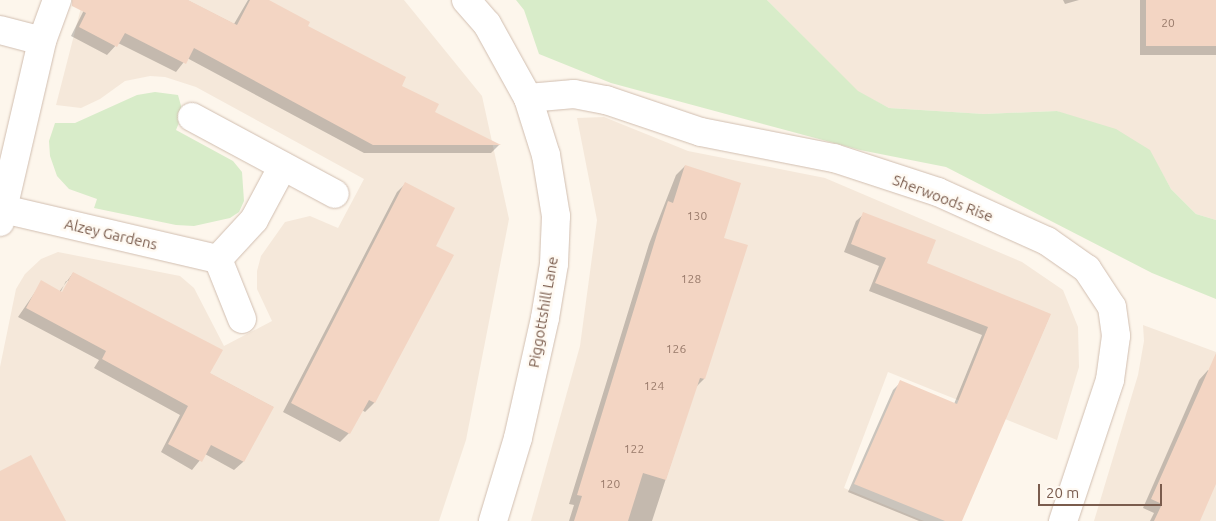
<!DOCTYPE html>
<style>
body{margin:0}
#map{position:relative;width:1216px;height:521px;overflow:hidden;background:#fdf6ec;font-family:Ubuntu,sans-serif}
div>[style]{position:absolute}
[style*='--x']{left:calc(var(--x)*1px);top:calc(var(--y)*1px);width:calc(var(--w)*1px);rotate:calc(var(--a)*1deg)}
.residential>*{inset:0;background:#f5e8da}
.green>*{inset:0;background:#d8ecc9}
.shadow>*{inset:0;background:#0003;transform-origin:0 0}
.building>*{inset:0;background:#f3d5c3;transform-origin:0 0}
.roads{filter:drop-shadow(0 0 1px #d1beb0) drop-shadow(0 0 1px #d1beb0)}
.minor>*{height:28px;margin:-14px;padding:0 14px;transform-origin:14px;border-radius:14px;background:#fff}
.tertiary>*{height:28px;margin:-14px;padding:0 14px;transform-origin:14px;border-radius:14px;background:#fff}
span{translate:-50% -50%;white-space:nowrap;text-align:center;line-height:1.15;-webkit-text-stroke:5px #fffaf3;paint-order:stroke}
.number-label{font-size:12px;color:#987a6a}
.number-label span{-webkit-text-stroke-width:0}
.street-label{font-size:15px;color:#7a5c4d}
.scale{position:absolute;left:1038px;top:484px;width:124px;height:22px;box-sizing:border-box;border:2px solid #7a5c4d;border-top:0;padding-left:6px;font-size:15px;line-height:18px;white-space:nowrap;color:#7a5c4d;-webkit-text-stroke:4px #fffaf3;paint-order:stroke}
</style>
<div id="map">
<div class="residential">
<div style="clip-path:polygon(83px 0,404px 0,482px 96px,509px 219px,466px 440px,439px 521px,0 521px,0 367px,16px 289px,25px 274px,41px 259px,58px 252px,180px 276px,194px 288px,224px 346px,272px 321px,257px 289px,257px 271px,261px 256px,285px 222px,310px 216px,338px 228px,364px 179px,196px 87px,165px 77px,150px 76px,125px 81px,100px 99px,81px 108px,56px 105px)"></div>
<div style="clip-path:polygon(767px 0,1216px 0,1216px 220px,1196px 214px,1171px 189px,1149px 150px,1057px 111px,984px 114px,889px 108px,858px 92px)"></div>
<div style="clip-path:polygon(604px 117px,688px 151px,825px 178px,1022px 262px,1063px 290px,1078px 327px,1079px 367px,1057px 440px,888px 372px,844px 488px,924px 521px,531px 521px,580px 346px,597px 220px,577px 118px)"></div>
<div style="clip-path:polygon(1143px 325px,1216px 352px,1216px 521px,1094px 521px,1138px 375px,1144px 341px)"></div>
</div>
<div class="green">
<div style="clip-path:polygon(516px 0,767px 0,858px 91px,889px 108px,984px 114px,1057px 111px,1116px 129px,1150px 150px,1171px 189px,1196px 214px,1216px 220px,1216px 299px,1152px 273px,946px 167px,860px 150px,611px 83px,539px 54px,524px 10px)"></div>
<div style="clip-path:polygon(155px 92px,178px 95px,183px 113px,176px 130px,233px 161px,242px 172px,244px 201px,239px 212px,230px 218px,194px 226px,176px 225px,94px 208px,97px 199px,69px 189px,57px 176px,50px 156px,49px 141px,55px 123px,75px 123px,137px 95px)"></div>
</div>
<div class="shadow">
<div style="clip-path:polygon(89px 0,187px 0,234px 24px,248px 0,266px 0,400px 87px,433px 113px,499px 145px,491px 153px,364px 153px,187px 58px,176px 72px,118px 43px,107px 55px,71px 36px)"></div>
<div style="clip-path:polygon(1063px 0,1079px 0,1065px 4px)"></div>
<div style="left:1140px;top:0;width:76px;height:55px"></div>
<div style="clip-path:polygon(685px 166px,722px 239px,704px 379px,696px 387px,652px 521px,569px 521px,574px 505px,569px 504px,649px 244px,676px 175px)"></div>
<div style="clip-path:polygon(406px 183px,434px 246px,452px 255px,374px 403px,365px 412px,362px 410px,349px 433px,340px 442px,283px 412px,397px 192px)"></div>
<div style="clip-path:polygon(864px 214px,926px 264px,1050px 315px,961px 521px,919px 521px,848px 492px,893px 390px,901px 382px,954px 404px,982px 335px,869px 291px,879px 266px,844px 252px,856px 221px)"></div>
<div style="clip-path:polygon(evenodd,73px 273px,209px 373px,273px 407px,243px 462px,234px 470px,205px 454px,192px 470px,161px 452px,180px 415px,94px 368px,99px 360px,18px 317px,42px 282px,59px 292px,73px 273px,66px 281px,69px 281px,60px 298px,58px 297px,66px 281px)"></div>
<div style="clip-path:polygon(1208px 370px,1216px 374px,1216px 481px,1199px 521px,1150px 521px,1154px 513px,1143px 508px,1199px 380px)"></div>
</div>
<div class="building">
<div style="clip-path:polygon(72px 0,188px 0,237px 25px,250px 0,269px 0,310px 22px,308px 26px,406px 77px,402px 86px,439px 104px,435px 112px,501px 145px,373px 145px,194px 48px,186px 64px,125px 33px,117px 47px,79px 27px,86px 13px,72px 6px)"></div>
<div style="left:1146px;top:0;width:70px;height:46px"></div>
<div style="clip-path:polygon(685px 165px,741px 183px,724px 238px,748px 245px,705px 379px,700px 378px,666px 480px,643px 473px,628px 521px,574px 521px,582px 496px,577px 495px,657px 234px,668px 201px,673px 203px)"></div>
<div style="clip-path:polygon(405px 182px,455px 208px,436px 246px,454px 255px,375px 403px,369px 400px,350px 434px,291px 403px)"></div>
<div style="clip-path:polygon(863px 212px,936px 240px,927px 263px,1051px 314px,962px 521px,945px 521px,854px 484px,900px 380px,957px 404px,988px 327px,875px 283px,886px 258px,851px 244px)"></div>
<div style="clip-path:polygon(73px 272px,223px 350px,210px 373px,274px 407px,244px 462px,211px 445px,202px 462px,168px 444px,188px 406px,102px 359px,106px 351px,26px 308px,41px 280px,62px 292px)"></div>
<div style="clip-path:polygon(1216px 353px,1216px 484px,1200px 521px,1154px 521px,1162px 504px,1151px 499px)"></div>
<div style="clip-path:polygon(31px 455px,66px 521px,0 521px,0 471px)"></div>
</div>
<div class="roads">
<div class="minor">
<div style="--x:0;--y:30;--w:43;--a:14.7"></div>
<div style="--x:42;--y:41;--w:44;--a:-69.9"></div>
<div style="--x:528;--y:98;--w:46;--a:-5"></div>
<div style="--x:574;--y:94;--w:33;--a:11"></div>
<div style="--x:606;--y:100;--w:100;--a:18.6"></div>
<div style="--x:701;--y:132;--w:136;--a:11.1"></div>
<div style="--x:834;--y:158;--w:109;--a:18.1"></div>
<div style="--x:938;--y:192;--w:120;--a:24.2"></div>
<div style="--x:1047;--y:241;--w:49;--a:35"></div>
<div style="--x:1087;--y:269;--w:45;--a:56.7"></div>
<div style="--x:1112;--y:307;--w:29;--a:82"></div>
<div style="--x:1116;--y:336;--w:44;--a:97.8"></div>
<div style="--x:1110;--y:380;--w:149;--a:108.4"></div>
<div style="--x:192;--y:117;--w:162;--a:28.3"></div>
<div style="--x:3;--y:209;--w:221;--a:13.1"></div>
<div style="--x:0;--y:222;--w:186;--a:-76.9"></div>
<div style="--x:242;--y:319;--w:65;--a:-111.8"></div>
<div style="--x:218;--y:259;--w:53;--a:-47.3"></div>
<div style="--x:254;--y:220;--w:61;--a:-61.8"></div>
</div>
<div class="tertiary">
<div style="--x:466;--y:0;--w:32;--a:49"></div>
<div style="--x:487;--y:24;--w:85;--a:61"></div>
<div style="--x:528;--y:98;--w:60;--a:72.5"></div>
<div style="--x:546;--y:155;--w:62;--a:80.7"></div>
<div style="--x:556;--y:216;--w:48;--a:92.4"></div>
<div style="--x:554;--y:264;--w:55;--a:99.5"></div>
<div style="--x:545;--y:318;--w:123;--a:102.7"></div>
<div style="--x:518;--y:438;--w:87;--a:106.8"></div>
</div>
</div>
<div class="number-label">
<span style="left:1168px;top:23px">20</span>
<span style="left:697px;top:216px">130</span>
<span style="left:691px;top:279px">128</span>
<span style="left:676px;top:349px">126</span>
<span style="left:654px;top:386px">124</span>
<span style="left:634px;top:449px">122</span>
<span style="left:610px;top:484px">120</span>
</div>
<div class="street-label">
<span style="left:943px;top:198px;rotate:21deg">Sherwoods Rise</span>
<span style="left:111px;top:234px;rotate:13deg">Alzey Gardens</span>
<span style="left:543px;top:312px;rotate:-80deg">Piggottshill Lane</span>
</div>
<div class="scale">20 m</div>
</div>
